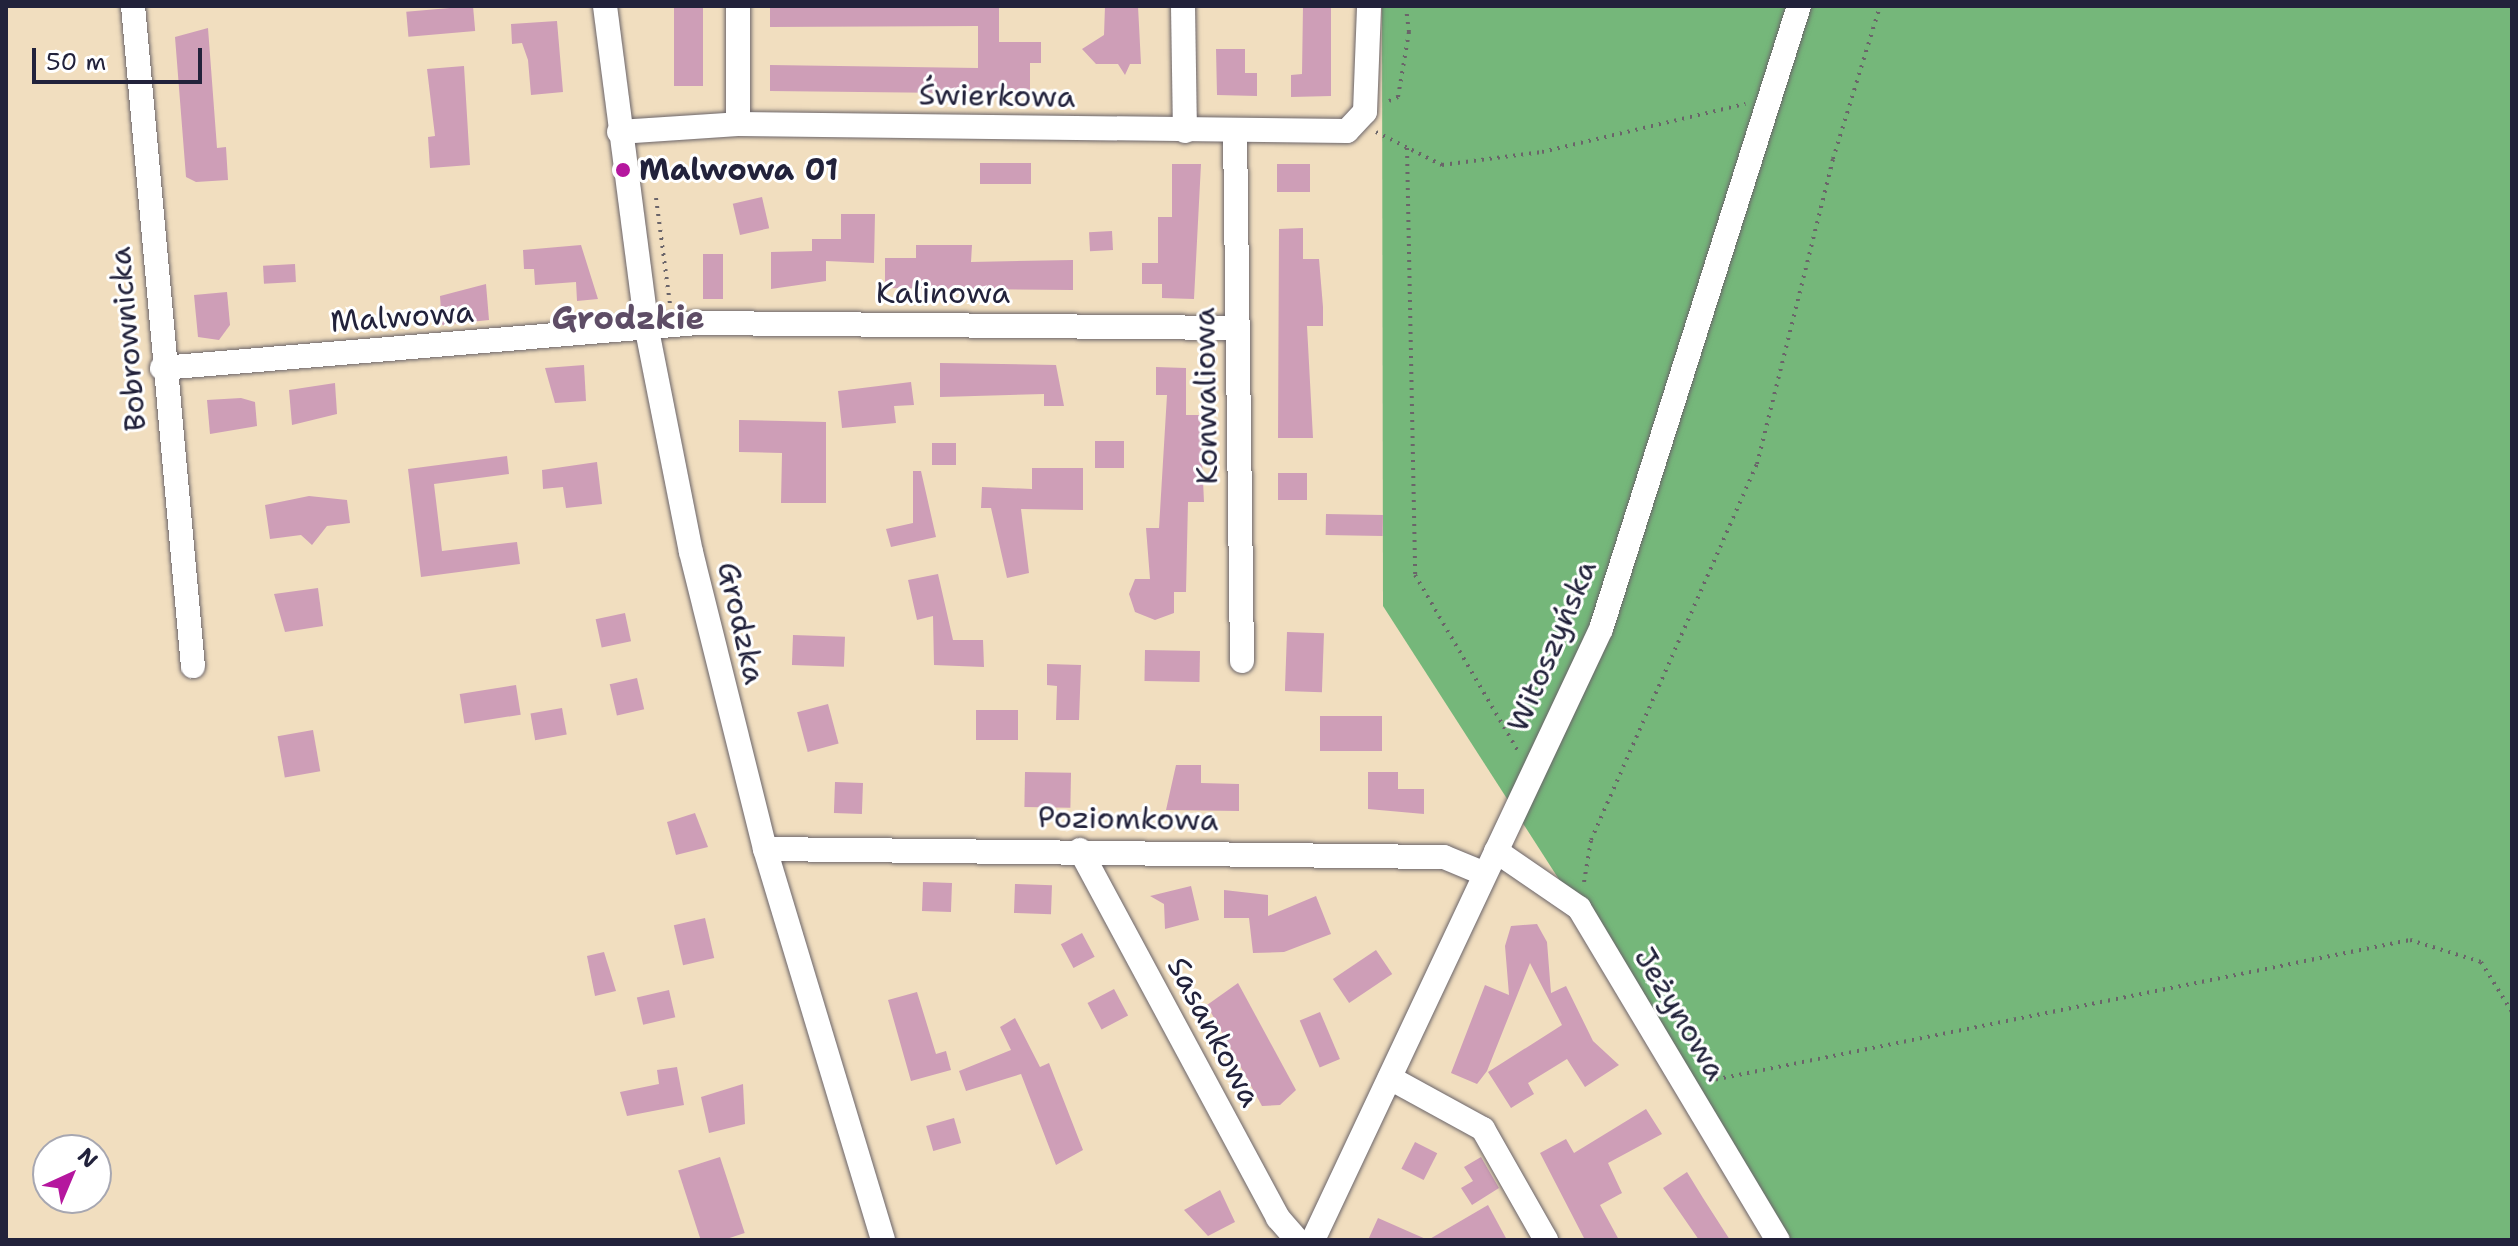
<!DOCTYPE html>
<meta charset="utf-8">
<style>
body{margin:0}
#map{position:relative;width:2518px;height:1246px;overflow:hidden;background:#f1debf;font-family:"Shantell Sans",sans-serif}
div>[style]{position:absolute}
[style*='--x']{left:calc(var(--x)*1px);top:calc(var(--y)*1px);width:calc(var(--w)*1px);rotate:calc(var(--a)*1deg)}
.forest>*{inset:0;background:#75b77a}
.building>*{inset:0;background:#ce9eb7;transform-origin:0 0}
.path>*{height:4px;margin-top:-2px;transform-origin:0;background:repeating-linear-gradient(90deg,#6a6469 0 2px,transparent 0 8px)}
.roads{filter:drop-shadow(0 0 2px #6a6469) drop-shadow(0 0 2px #6a6469)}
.minor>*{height:24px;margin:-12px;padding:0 12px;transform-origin:12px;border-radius:12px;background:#fff}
.dots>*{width:22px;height:22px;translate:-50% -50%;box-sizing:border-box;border:4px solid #fff;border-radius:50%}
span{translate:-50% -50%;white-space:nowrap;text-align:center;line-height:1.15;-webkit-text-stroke:6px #fff;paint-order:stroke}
.street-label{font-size:30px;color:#22223b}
.poi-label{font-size:30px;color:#22223b;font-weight:700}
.left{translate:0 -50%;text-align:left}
.neighbourhood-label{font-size:32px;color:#5e4d66;font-weight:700}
.frame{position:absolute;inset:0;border:8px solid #22223b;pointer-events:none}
.north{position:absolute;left:32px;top:1134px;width:80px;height:80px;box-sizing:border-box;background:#fff;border:2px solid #a7a7b1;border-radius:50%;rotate:44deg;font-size:22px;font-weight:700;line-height:32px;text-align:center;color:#22223b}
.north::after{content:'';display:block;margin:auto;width:28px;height:36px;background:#b5179e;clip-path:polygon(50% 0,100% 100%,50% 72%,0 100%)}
.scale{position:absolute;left:32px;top:48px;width:170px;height:36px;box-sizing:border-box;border:4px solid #22223b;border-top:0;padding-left:10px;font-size:24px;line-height:28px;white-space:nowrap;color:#22223b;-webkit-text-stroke:6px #fff;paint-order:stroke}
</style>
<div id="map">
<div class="forest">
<div style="clip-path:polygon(1382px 6px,2512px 6px,2512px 1240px,1791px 1240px,1383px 606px)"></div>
</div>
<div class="building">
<div style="left:473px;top:6px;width:25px;height:67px;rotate:85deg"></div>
<div style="left:674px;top:6px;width:29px;height:80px"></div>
<div style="clip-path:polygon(770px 6px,999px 6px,999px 42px,1041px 42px,1041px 63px,1030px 63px,1030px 94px,770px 91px,770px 65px,978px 68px,978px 26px,770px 27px)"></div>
<div style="clip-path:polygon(1105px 6px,1138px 6px,1141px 64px,1130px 64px,1125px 75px,1118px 64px,1096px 64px,1082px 49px,1104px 35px)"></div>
<div style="clip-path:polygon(1303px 6px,1331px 6px,1331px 96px,1291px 97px,1291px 75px,1302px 74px)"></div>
<div style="clip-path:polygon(557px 21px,563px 92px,531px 95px,528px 60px,522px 43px,512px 44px,511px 24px)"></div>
<div style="clip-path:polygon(208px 28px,217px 148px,226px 147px,228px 180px,196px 182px,186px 177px,175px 37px)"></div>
<div style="clip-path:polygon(1216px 49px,1245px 49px,1245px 73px,1257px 73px,1257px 96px,1217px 95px)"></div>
<div style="clip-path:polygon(464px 66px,470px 165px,430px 168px,428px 137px,435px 136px,427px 69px)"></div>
<div style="left:980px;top:163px;width:51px;height:21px"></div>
<div style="clip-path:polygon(1172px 164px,1201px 164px,1194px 299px,1162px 298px,1162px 284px,1142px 284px,1142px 263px,1158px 263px,1158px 217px,1172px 217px)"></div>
<div style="left:1277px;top:164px;width:33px;height:28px"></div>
<div style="left:762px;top:197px;width:32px;height:30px;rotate:77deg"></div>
<div style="clip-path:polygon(841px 214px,875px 214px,874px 263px,826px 261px,826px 281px,771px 289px,771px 252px,812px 251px,812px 239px,841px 239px)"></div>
<div style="clip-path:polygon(1303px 228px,1303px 259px,1319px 259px,1323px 307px,1323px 326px,1307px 326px,1313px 438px,1278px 438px,1279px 229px)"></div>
<div style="left:1112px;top:231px;width:19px;height:23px;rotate:87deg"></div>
<div style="clip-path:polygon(581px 245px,598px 299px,577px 301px,576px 282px,535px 285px,534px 269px,524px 269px,523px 250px)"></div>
<div style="clip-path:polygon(916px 245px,972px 245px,971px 262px,1073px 260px,1073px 290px,885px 288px,885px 258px,916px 258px)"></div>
<div style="left:703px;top:254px;width:20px;height:45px"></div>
<div style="left:295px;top:264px;width:18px;height:32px;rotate:87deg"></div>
<div style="clip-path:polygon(486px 284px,489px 320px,442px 325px,440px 296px)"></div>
<div style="clip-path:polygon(227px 292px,230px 325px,219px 340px,198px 337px,194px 295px)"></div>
<div style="clip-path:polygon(940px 363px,1056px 365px,1064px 406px,1044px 406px,1044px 394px,940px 397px)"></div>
<div style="clip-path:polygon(584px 365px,586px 401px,555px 403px,545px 368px)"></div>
<div style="clip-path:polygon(1156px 367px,1186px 368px,1186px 415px,1200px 415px,1204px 502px,1188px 502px,1186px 592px,1174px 592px,1174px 613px,1155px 620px,1135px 612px,1129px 594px,1135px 579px,1150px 579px,1146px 528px,1159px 528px,1167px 395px,1156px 395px)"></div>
<div style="clip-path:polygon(911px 382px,914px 405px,894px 406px,896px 423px,842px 428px,838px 391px)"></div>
<div style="clip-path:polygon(335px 383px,337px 414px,292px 425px,289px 390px)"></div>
<div style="clip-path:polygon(241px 398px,255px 402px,257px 426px,210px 434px,207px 400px)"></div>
<div style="clip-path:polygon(739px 420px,826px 422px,826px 503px,781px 503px,782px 453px,739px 452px)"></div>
<div style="left:1095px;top:441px;width:29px;height:27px"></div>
<div style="left:932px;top:443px;width:24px;height:22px"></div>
<div style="clip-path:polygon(507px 456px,509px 474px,434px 484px,442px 551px,517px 542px,520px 564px,421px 577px,408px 469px)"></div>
<div style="clip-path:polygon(597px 462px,602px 504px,566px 508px,563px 487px,543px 489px,542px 470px)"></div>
<div style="clip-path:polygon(1032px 468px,1083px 468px,1083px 510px,1021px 509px,1029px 573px,1007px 578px,991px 508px,981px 508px,982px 487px,1032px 489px)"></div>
<div style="clip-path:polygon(913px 471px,921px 471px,936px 537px,891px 547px,886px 529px,913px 523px)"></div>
<div style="left:1278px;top:473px;width:29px;height:27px"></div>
<div style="clip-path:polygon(309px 496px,347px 500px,350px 523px,327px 526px,312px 545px,301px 535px,270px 539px,265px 505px)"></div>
<div style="left:1326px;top:514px;width:57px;height:21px;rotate:1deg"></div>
<div style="clip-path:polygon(938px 574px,953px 640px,983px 640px,984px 667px,934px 665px,933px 616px,917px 620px,908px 580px)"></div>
<div style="clip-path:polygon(318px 588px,323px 626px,285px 632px,274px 594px)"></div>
<div style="left:625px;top:613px;width:29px;height:30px;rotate:78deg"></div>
<div style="left:1287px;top:632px;width:37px;height:59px;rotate:2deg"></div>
<div style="left:793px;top:635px;width:52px;height:30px;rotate:2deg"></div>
<div style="left:1145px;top:650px;width:55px;height:31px;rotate:1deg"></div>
<div style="clip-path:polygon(1047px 664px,1081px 665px,1079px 720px,1056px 720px,1057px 686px,1047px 685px)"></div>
<div style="left:637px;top:678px;width:32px;height:28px;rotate:77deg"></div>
<div style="left:516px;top:685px;width:30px;height:57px;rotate:81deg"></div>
<div style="left:828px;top:704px;width:41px;height:32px;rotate:75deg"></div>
<div style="left:562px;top:708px;width:27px;height:32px;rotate:80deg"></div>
<div style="left:976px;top:710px;width:42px;height:30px"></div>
<div style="left:1320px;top:716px;width:62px;height:35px"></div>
<div style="left:313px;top:730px;width:42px;height:36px;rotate:80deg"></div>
<div style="clip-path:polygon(1176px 765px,1201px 765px,1201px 783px,1239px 784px,1239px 811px,1166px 810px)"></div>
<div style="left:1025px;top:772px;width:46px;height:35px;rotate:1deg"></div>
<div style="clip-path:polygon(1368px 772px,1398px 772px,1398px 789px,1424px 789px,1424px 814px,1368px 809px)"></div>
<div style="left:835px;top:782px;width:28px;height:31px;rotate:2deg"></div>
<div style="clip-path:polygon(695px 813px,708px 847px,676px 855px,667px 822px)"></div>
<div style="left:923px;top:882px;width:29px;height:29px;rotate:2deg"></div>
<div style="left:1015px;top:884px;width:37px;height:29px;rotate:2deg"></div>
<div style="clip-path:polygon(1191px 886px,1199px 920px,1165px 929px,1164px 904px,1150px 896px)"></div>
<div style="clip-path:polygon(1224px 890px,1268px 895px,1268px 916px,1316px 896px,1331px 934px,1284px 952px,1253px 953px,1249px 918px,1224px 918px)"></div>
<div style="left:705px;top:918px;width:41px;height:32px;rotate:77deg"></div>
<div style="clip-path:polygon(1537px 924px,1547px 942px,1551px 993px,1566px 986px,1593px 1041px,1619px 1065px,1585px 1087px,1567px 1059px,1528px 1083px,1534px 1094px,1511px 1108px,1488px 1072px,1562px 1025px,1530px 963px,1487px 1071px,1477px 1084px,1451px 1073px,1485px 985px,1509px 995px,1505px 946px,1511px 926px)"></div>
<div style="left:1082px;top:933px;width:27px;height:24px;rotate:62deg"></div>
<div style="left:1376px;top:950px;width:29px;height:52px;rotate:56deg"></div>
<div style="clip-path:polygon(604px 952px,616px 991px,595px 996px,587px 956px)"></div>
<div style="clip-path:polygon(1238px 983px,1296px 1090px,1280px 1105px,1262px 1106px,1207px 1005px)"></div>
<div style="left:1114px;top:989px;width:30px;height:30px;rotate:62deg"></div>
<div style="left:669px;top:990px;width:28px;height:33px;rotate:77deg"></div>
<div style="clip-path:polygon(917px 992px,936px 1054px,946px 1051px,951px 1070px,911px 1081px,888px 1000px)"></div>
<div style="left:1320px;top:1012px;width:51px;height:22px;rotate:67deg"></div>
<div style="clip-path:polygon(1015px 1018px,1040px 1067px,1049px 1063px,1083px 1150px,1056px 1165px,1021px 1074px,966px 1091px,959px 1071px,1011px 1050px,1000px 1027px)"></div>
<div style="clip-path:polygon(677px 1067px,684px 1105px,627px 1116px,620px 1092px,659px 1084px,657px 1070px)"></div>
<div style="clip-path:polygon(743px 1084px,745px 1124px,709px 1133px,701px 1097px)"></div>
<div style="clip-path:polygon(1646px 1109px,1662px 1134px,1608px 1163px,1622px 1193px,1600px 1205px,1619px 1240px,1585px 1240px,1540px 1153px,1566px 1139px,1574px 1153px)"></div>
<div style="left:954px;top:1118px;width:26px;height:29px;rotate:74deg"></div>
<div style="left:1415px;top:1142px;width:25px;height:30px;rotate:27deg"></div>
<div style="left:720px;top:1157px;width:80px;height:44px;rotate:72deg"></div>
<div style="clip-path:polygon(1481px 1157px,1499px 1188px,1472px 1205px,1461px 1188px,1473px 1181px,1464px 1167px)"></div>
<div style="clip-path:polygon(1687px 1172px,1703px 1198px,1730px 1240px,1699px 1240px,1663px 1188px)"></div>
<div style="clip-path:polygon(1220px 1190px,1235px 1222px,1208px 1236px,1184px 1210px)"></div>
<div style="clip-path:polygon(1488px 1205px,1507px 1240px,1428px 1240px)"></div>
<div style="clip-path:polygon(1378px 1218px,1428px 1240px,1368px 1240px)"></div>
</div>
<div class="path">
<div style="--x:1389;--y:101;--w:10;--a:-24"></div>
<div style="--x:1398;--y:97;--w:66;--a:-80.4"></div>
<div style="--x:1409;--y:32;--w:26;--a:-97"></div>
<div style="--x:1376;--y:132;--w:74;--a:26.6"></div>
<div style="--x:1442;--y:165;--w:101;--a:-7.4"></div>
<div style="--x:1542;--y:152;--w:209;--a:-13.3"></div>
<div style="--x:1407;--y:148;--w:427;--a:88.9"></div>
<div style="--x:1415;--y:575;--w:206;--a:59.7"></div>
<div style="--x:656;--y:198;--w:107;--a:82.5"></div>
<div style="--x:1584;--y:882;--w:43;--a:-80.5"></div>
<div style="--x:1591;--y:840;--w:411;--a:-66.2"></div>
<div style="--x:1757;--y:464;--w:314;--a:-76"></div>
<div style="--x:1833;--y:159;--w:160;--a:-72.9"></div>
<div style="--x:1708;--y:1081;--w:716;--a:-11.36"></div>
<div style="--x:2410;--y:940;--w:74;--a:17.2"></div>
<div style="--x:2481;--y:962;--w:59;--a:58.2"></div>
</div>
<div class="roads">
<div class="minor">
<div style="--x:133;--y:6;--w:663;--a:84.81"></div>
<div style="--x:605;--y:6;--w:327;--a:82.6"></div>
<div style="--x:647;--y:330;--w:226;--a:78.8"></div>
<div style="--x:691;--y:552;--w:306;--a:76"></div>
<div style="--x:765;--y:849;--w:408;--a:73.2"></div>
<div style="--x:738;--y:6;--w:118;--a:90"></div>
<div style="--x:1183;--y:6;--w:125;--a:89.1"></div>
<div style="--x:1235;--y:130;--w:531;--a:89.24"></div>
<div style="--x:619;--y:132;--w:119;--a:-3.8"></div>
<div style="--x:738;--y:124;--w:609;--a:0.66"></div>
<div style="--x:1347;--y:131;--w:26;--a:-47"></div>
<div style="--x:1365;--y:112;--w:106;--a:-87.8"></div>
<div style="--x:162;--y:368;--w:538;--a:-4.8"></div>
<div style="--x:698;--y:323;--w:540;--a:0.53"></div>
<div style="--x:765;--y:849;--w:679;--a:0.68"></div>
<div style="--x:1444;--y:857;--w:44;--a:22.5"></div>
<div style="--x:1080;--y:850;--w:418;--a:61.7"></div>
<div style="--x:1278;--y:1218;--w:29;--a:49"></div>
<div style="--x:1496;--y:851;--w:101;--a:34.5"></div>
<div style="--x:1579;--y:908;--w:387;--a:59.1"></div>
<div style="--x:1390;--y:1078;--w:106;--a:28.7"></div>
<div style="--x:1483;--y:1129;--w:128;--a:60.4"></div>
<div style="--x:1313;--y:1240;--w:675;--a:-64.76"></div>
<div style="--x:1601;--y:629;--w:654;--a:-72.37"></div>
</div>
</div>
<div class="dots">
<div style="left:623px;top:170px;background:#b5179e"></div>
</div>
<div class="street-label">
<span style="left:997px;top:96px;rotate:1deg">Świerkowa</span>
<span style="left:943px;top:293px">Kalinowa</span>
<span style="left:402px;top:317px;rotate:-4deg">Malwowa</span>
<span style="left:128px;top:339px;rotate:-95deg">Bobrownicka</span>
<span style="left:1206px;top:396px;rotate:-91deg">Konwaliowa</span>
<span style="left:741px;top:623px;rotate:77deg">Grodzka</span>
<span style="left:1552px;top:646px;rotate:-67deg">Witoszyńska</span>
<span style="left:1128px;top:819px;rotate:1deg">Poziomkowa</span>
<span style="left:1680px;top:1014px;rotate:59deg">Jeżynowa</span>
<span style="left:1214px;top:1032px;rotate:62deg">Sasankowa</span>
</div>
<div class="poi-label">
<span class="left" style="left:639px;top:170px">Malwowa 01</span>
</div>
<div class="neighbourhood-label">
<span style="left:628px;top:318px">Grodzkie</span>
</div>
<div class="frame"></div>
<div class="north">N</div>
<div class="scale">50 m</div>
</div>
